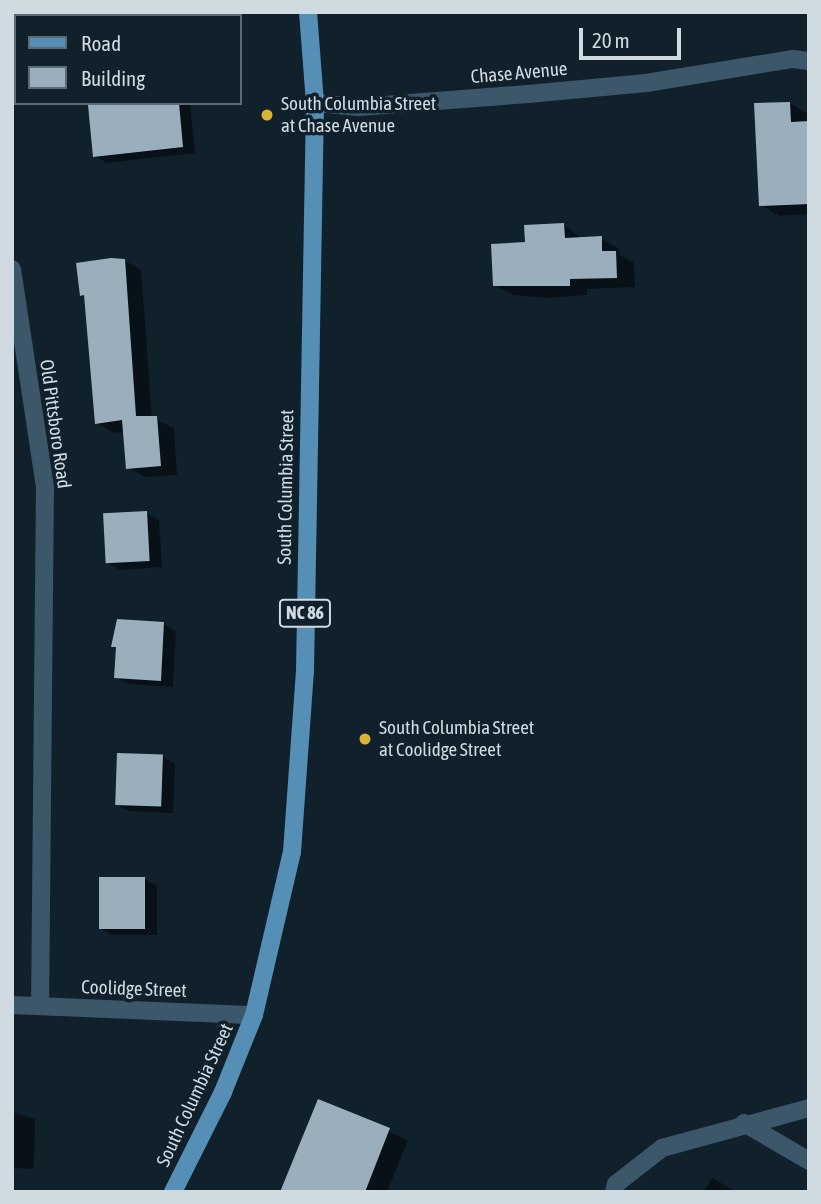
<!DOCTYPE html>
<style>
body{margin:0}
#map{position:relative;width:821px;height:1204px;overflow:hidden;background:#10212c;font-family:"Asap Condensed",sans-serif}
div>[style]{position:absolute}
[style*='--x']{left:calc(var(--x)*1px);top:calc(var(--y)*1px);width:calc(var(--w)*1px);rotate:calc(var(--a)*1deg)}
.shadow>*{inset:0;background:#0007}
.building>*{inset:0;background:#9aaebc;transform-origin:0 0}
.minor>*{height:18px;margin:-9px;padding:0 9px;transform-origin:9px;border-radius:9px;background:#3c576a}
.major>*{height:18px;margin:-9px;padding:0 9px;transform-origin:9px;border-radius:9px;background:#558fb6}
.dots>*{width:19px;height:19px;translate:-50% -50%;box-sizing:border-box;border:4px solid #10212c;border-radius:50%}
span{translate:-50% -50%;white-space:nowrap;text-align:center;line-height:1.15;-webkit-text-stroke:7px #10212c;paint-order:stroke}
.shield-label span{padding:2px 5px;background:#10212c;border:2px solid;border-radius:5px;-webkit-text-stroke-width:0}
.shield-label{font-size:18px;color:#d0dae1;font-weight:700}
.street-label{font-size:19px;color:#d0dae1}
.poi-label{font-size:19px;color:#d0dae1}
.left{translate:0 -50%;text-align:left}
.frame{position:absolute;inset:0;border:14px solid #d0dae1;pointer-events:none}
.legend{position:absolute;left:14px;top:14px;width:228px;height:91px;box-sizing:border-box;background:#10212c;border:2px solid #5d6b74;margin:0;padding:9px 12px;list-style:none;font-size:21px;color:#d0dae1}
.legend li{display:flex;align-items:center;gap:14px;height:35px}
.legend b{width:35px;border:2px solid #5d6b74}
.scale{position:absolute;left:579px;top:28px;width:102px;height:32px;box-sizing:border-box;border:4px solid #d0dae1;border-top:0;padding-left:9px;font-size:21px;line-height:24px;white-space:nowrap;color:#d0dae1;-webkit-text-stroke:5px #10212c;paint-order:stroke}
</style>
<div id="map">
<div class="shadow">
<div style="clip-path:polygon(120px 12px,146px 12px,124px 14px)"></div>
<div style="clip-path:polygon(116px 103px,190px 103px,195px 153px,107px 163px,94px 156px,90px 106px)"></div>
<div style="clip-path:polygon(790px 103px,808px 114px,809px 214px,779px 216px,761px 205px)"></div>
<div style="clip-path:polygon(564px 225px,582px 239px,601px 238px,619px 249px,620px 255px,634px 263px,635px 287px,587px 289px,587px 295px,548px 298px,513px 295px,494px 285px,527px 244px)"></div>
<div style="clip-path:polygon(124px 260px,141px 270px,152px 418px,174px 428px,177px 475px,145px 477px,128px 468px,125px 431px,114px 433px,97px 423px,86px 298px,81px 295px)"></div>
<div style="clip-path:polygon(146px 513px,159px 520px,162px 567px,120px 570px,108px 563px)"></div>
<div style="clip-path:polygon(164px 624px,176px 631px,173px 687px,129px 684px,116px 677px,118px 648px,113px 646px)"></div>
<div style="clip-path:polygon(163px 757px,175px 764px,173px 813px,129px 811px,116px 804px)"></div>
<div style="clip-path:polygon(145px 879px,157px 886px,157px 935px,112px 935px,100px 928px)"></div>
<div style="clip-path:polygon(319px 1101px,408px 1140px,387px 1192px,282px 1192px)"></div>
<div style="clip-path:polygon(12px 1112px,35px 1119px,34px 1169px,12px 1168px)"></div>
<div style="clip-path:polygon(712px 1178px,735px 1191px,736px 1192px,704px 1192px)"></div>
</div>
<div class="building">
<div style="clip-path:polygon(790px 102px,791px 122px,809px 121px,809px 204px,759px 206px,754px 103px)"></div>
<div style="clip-path:polygon(179px 103px,183px 147px,93px 157px,88px 105px)"></div>
<div style="clip-path:polygon(564px 223px,565px 238px,602px 236px,602px 251px,616px 251px,617px 278px,570px 279px,570px 286px,493px 286px,491px 244px,525px 242px,524px 225px)"></div>
<div style="clip-path:polygon(111px 258px,125px 259px,136px 416px,157px 416px,161px 466px,126px 469px,122px 420px,95px 424px,84px 295px,80px 296px,76px 263px)"></div>
<div style="left:147px;top:511px;width:50px;height:44px;rotate:87deg"></div>
<div style="clip-path:polygon(117px 619px,164px 622px,161px 681px,114px 678px,116px 647px,111px 647px)"></div>
<div style="left:117px;top:753px;width:46px;height:52px;rotate:2deg"></div>
<div style="left:99px;top:877px;width:46px;height:52px"></div>
<div style="clip-path:polygon(318px 1099px,390px 1128px,365px 1192px,280px 1192px)"></div>
</div>
<div class="minor">
<div style="--x:315;--y:103;--w:44;--a:5.2"></div>
<div style="--x:359;--y:107;--w:169;--a:-4.4"></div>
<div style="--x:528;--y:94;--w:119;--a:-5.3"></div>
<div style="--x:646;--y:83;--w:149;--a:-9.3"></div>
<div style="--x:793;--y:59;--w:16;--a:7"></div>
<div style="--x:12;--y:269;--w:220;--a:81.4"></div>
<div style="--x:45;--y:487;--w:519;--a:90.55"></div>
<div style="--x:12;--y:1005;--w:242;--a:2.4"></div>
<div style="--x:744;--y:1123;--w:75;--a:30.3"></div>
<div style="--x:614;--y:1192;--w:8;--a:-76"></div>
<div style="--x:616;--y:1184;--w:58;--a:-38"></div>
<div style="--x:662;--y:1148;--w:152;--a:-15.2"></div>
</div>
<div class="major">
<div style="--x:173;--y:1192;--w:112;--a:-63.4"></div>
<div style="--x:223;--y:1092;--w:83;--a:-68.1"></div>
<div style="--x:254;--y:1015;--w:167;--a:-76.9"></div>
<div style="--x:292;--y:852;--w:181;--a:-85.9"></div>
<div style="--x:305;--y:671;--w:568;--a:-88.99"></div>
<div style="--x:315;--y:103;--w:91;--a:-94.4"></div>
</div>
<div class="dots">
<div style="left:267px;top:115px;background:#d8b434"></div>
<div style="left:365px;top:739px;background:#d8b434"></div>
</div>
<div class="shield-label">
<span style="left:305px;top:613px">NC 86</span>
</div>
<div class="street-label">
<span style="left:519px;top:73px;rotate:-5deg">Chase Avenue</span>
<span style="left:55px;top:424px;rotate:82deg">Old Pittsboro Road</span>
<span style="left:286px;top:487px;rotate:-89deg">South Columbia Street</span>
<span style="left:134px;top:989px;rotate:2deg">Coolidge Street</span>
<span style="left:195px;top:1095px;rotate:-65deg">South Columbia Street</span>
</div>
<div class="poi-label">
<span class="left" style="left:281px;top:115px">South Columbia Street<br>at Chase Avenue</span>
<span class="left" style="left:379px;top:739px">South Columbia Street<br>at Coolidge Street</span>
</div>
<div class="frame"></div>
<ul class="legend">
<li><b style="height:9px;background:#558fb6"></b>Road</li>
<li><b style="height:19px;background:#9aaebc"></b>Building</li>
</ul>
<div class="scale">20 m</div>
</div>
